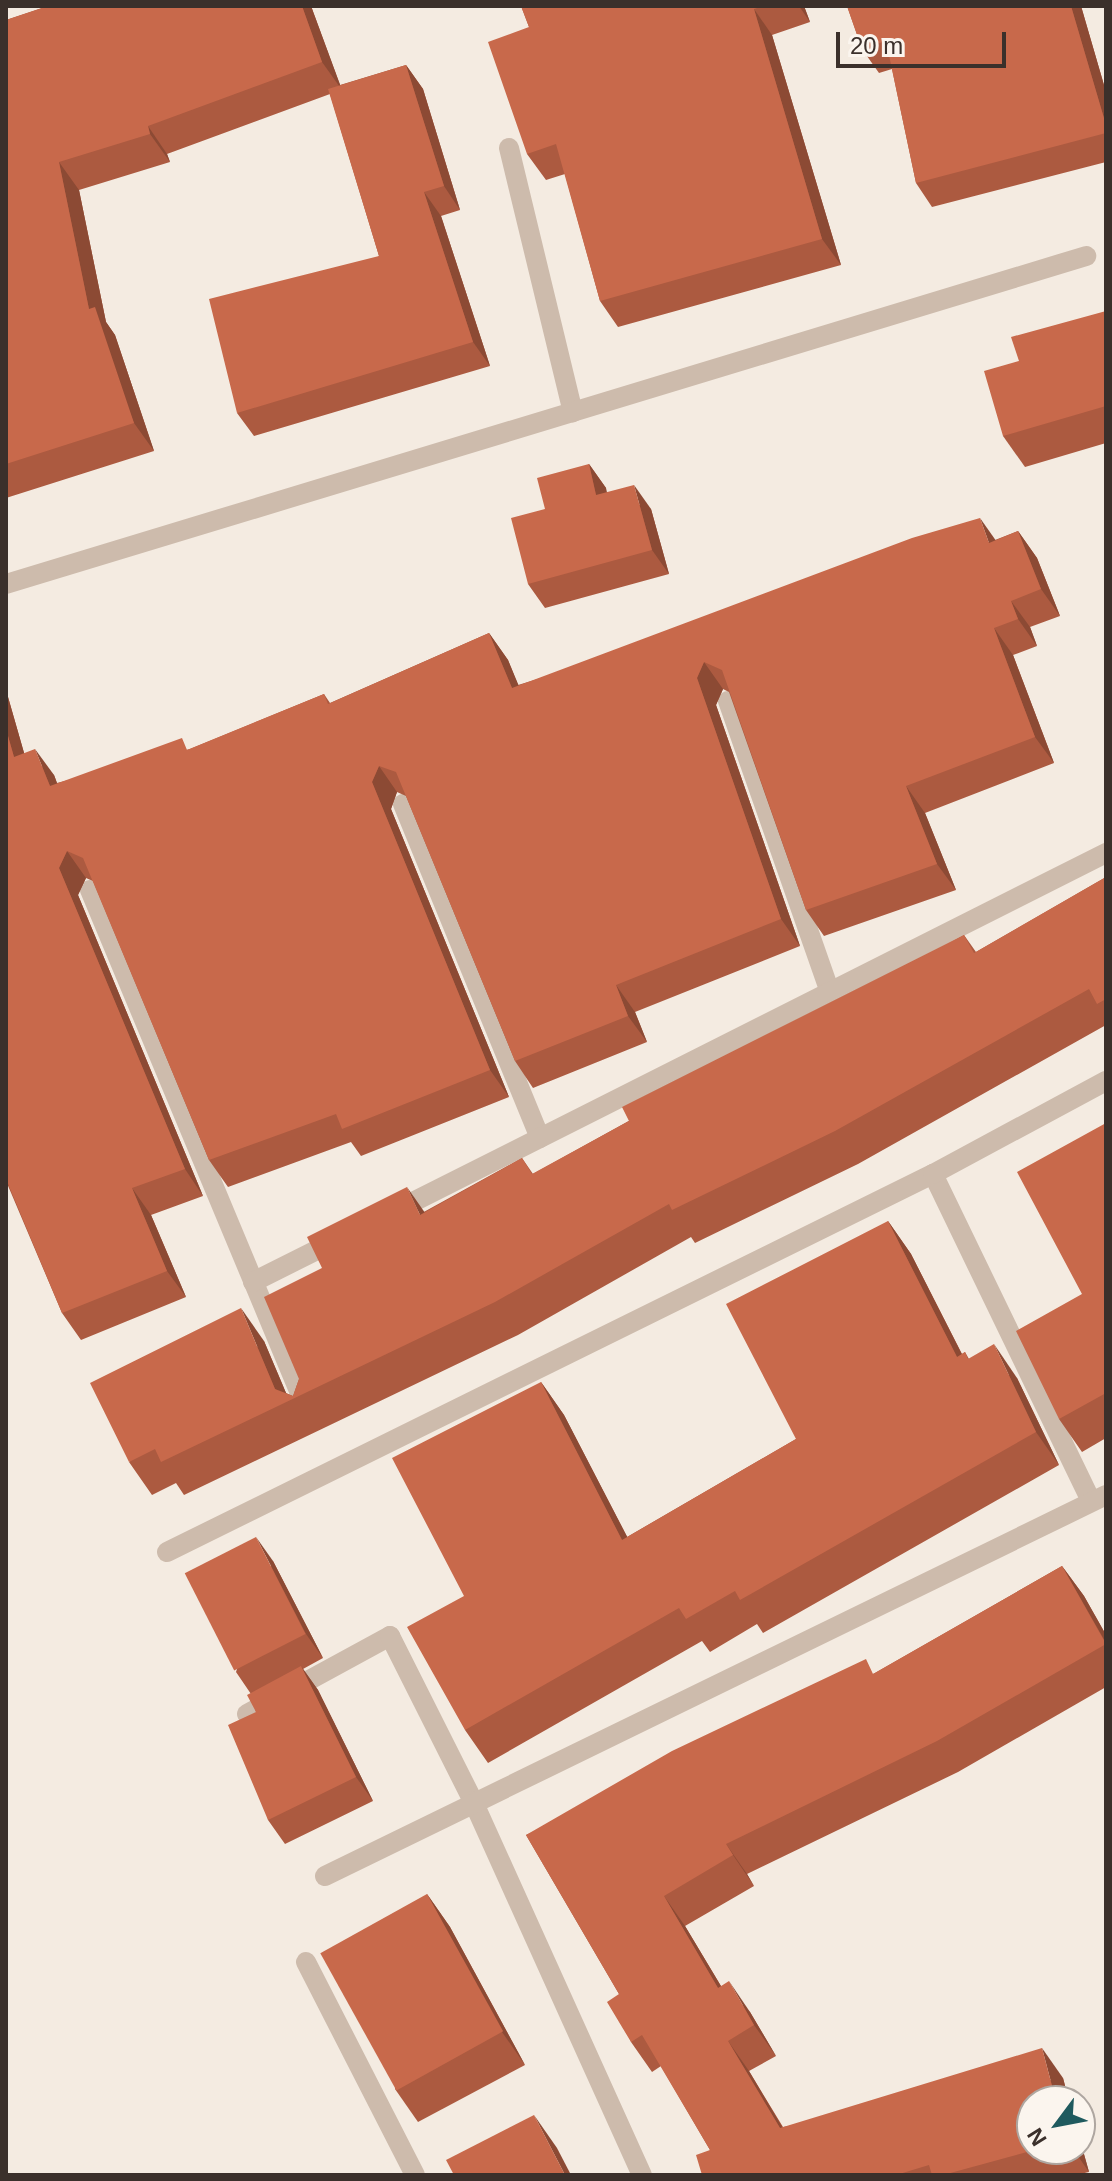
<!DOCTYPE html>
<style>
body{margin:0}
#map{position:relative;width:1112px;height:2181px;overflow:hidden;background:#f4ebe1;font-family:Arial,sans-serif}
div>[style]{position:absolute}
[style*='--x']{left:calc(var(--x)*1px);top:calc(var(--y)*1px);width:calc(var(--w)*1px);rotate:calc(var(--a)*1deg)}
.minor>*{height:20px;margin:-10px;padding:0 10px;transform-origin:10px;border-radius:10px;background:#cdbbac}
.wall>*{inset:0;background:#ac5a40}
.shaded-wall>*{inset:0;background:#8c4a34}
.building>*{inset:0;background:#c8694b;transform-origin:0 0}
span{translate:-50% -50%;white-space:nowrap;text-align:center;line-height:1.15;-webkit-text-stroke:8px #fbf5ee;paint-order:stroke}
.frame{position:absolute;inset:0;border:8px solid #3b302b;pointer-events:none}
.north{position:absolute;left:1016px;top:2085px;width:80px;height:80px;box-sizing:border-box;background:#fbf5ee;border:2px solid #aea6a0;border-radius:50%;rotate:238deg;font-size:22px;font-weight:700;line-height:32px;text-align:center;color:#3b302b}
.north::after{content:'';display:block;margin:auto;width:28px;height:36px;background:#1f5a5e;clip-path:polygon(50% 0,100% 100%,50% 72%,0 100%)}
.scale{position:absolute;left:836px;top:32px;width:170px;height:36px;box-sizing:border-box;border:4px solid #3b302b;border-top:0;padding-left:10px;font-size:24px;line-height:28px;white-space:nowrap;color:#3b302b;-webkit-text-stroke:6px #fbf5ee;paint-order:stroke}
</style>
<div id="map">
<div class="minor">
<div style="--x:509;--y:148;--w:272;--a:76.4"></div>
<div style="--x:6;--y:584;--w:1129;--a:-16.89"></div>
<div style="--x:728;--y:701;--w:308;--a:70.7"></div>
<div style="--x:403;--y:804;--w:361;--a:67.7"></div>
<div style="--x:90;--y:890;--w:563;--a:67.35"></div>
<div style="--x:933;--y:1174;--w:363;--a:64.2"></div>
<div style="--x:393;--y:1212;--w:798;--a:-26.73"></div>
<div style="--x:253;--y:1282;--w:96;--a:-26.6"></div>
<div style="--x:167;--y:1552;--w:854;--a:-26.27"></div>
<div style="--x:933;--y:1174;--w:196;--a:-28.3"></div>
<div style="--x:247;--y:1714;--w:163;--a:-28.6"></div>
<div style="--x:390;--y:1636;--w:185;--a:63.3"></div>
<div style="--x:473;--y:1801;--w:410;--a:65.7"></div>
<div style="--x:325;--y:1876;--w:869;--a:-26"></div>
<div style="--x:306;--y:1962;--w:239;--a:62.9"></div>
</div>
<div class="wall">
<div style="clip-path:polygon(48px 6px,311px 6px,340px 85px,406px 65px,423px 89px,460px 210px,441px 216px,490px 366px,254px 436px,237px 413px,379px 256px,330px 94px,167px 154px,170px 162px,79px 190px,106px 322px,115px 335px,154px 451px,6px 498px,6px 20px)"></div>
<div style="clip-path:polygon(521px 6px,804px 6px,810px 22px,772px 35px,841px 265px,618px 327px,600px 301px,565px 174px,546px 180px,527px 154px,529px 27px)"></div>
<div style="clip-path:polygon(847px 6px,1081px 6px,1106px 92px,1106px 162px,932px 207px,916px 183px,892px 69px,879px 73px,862px 49px)"></div>
<div style="clip-path:polygon(1106px 311px,1106px 443px,1025px 467px,1003px 436px,1019px 361px)"></div>
<div style="clip-path:polygon(589px 464px,606px 488px,606px 492px,651px 509px,669px 574px,545px 608px,528px 584px,545px 509px)"></div>
<div style="clip-path:polygon(1018px 531px,1037px 558px,1060px 616px,1030px 627px,1037px 646px,1013px 655px,1054px 763px,925px 813px,956px 890px,824px 936px,806px 910px,729px 692px,723px 689px,716px 705px,800px 946px,635px 1012px,647px 1042px,533px 1088px,515px 1061px,406px 796px,397px 792px,391px 809px,509px 1097px,361px 1156px,351px 1142px,228px 1187px,209px 1160px,93px 881px,86px 878px,78px 895px,203px 1196px,151px 1215px,186px 1297px,81px 1340px,62px 1313px,6px 1181px,6px 690px,24px 753px,54px 775px,57px 783px,190px 749px,324px 694px,330px 703px,489px 633px,508px 660px,518px 685px,995px 540px)"></div>
<div style="clip-path:polygon(1106px 877px,1106px 1025px,858px 1164px,695px 1243px,691px 1237px,518px 1335px,184px 1495px,176px 1483px,152px 1495px,129px 1462px,264px 1341px,286px 1393px,293px 1396px,299px 1379px,322px 1268px,522px 1158px,533px 1174px,964px 935px,976px 952px)"></div>
<div style="clip-path:polygon(1106px 1123px,1106px 1438px,1082px 1452px,1059px 1419px,1082px 1294px)"></div>
<div style="clip-path:polygon(888px 1221px,911px 1254px,962px 1354px,965px 1352px,969px 1359px,1017px 1378px,1059px 1465px,763px 1633px,757px 1624px,710px 1652px,702px 1641px,488px 1763px,465px 1730px,464px 1596px,541px 1382px,564px 1415px,627px 1537px,796px 1439px)"></div>
<div style="clip-path:polygon(273px 1561px,323px 1658px,303px 1669px,318px 1690px,373px 1801px,285px 1844px,268px 1820px,256px 1712px,251px 1694px,236px 1672px)"></div>
<div style="clip-path:polygon(1062px 1566px,1084px 1596px,1106px 1635px,1106px 1687px,958px 1772px,747px 1874px,754px 1886px,685px 1926px,721px 1986px,750px 2012px,776px 2056px,749px 2071px,783px 2127px,1063px 2078px,1069px 2101px,1032px 2101px,1032px 2149px,1080px 2149px,1080px 2140px,1089px 2172px,1076px 2175px,702px 2175px,710px 2150px,661px 2066px,652px 2072px,631px 2042px,619px 1994px,526px 1835px,875px 1673px)"></div>
<div style="clip-path:polygon(427px 1894px,450px 1927px,525px 2065px,418px 2122px,395px 2089px)"></div>
</div>
<div class="shaded-wall">
<div style="clip-path:polygon(302px 6px,311px 6px,342px 90px,322px 62px)"></div>
<div style="clip-path:polygon(799px 6px,804px 6px,810px 22px)"></div>
<div style="clip-path:polygon(1071px 6px,1081px 6px,1106px 92px,1106px 125px)"></div>
<div style="clip-path:polygon(754px 9px,772px 35px,841px 265px,822px 239px)"></div>
<div style="clip-path:polygon(406px 65px,423px 89px,460px 210px,444px 186px)"></div>
<div style="clip-path:polygon(148px 126px,167px 154px,170px 162px,150px 134px)"></div>
<div style="clip-path:polygon(59px 162px,79px 190px,106px 322px,115px 335px,154px 451px,134px 423px,89px 309px)"></div>
<div style="clip-path:polygon(424px 192px,441px 216px,490px 366px,473px 342px)"></div>
<div style="clip-path:polygon(589px 464px,606px 488px,613px 519px,596px 495px)"></div>
<div style="clip-path:polygon(634px 485px,651px 509px,669px 574px,652px 550px)"></div>
<div style="clip-path:polygon(980px 518px,999px 545px,989px 543px)"></div>
<div style="clip-path:polygon(1018px 531px,1037px 558px,1060px 616px,1041px 589px)"></div>
<div style="clip-path:polygon(1011px 601px,1030px 627px,1037px 646px,1018px 619px)"></div>
<div style="clip-path:polygon(994px 628px,1013px 655px,1054px 763px,1035px 737px)"></div>
<div style="clip-path:polygon(489px 633px,508px 660px,531px 715px,512px 688px)"></div>
<div style="clip-path:polygon(704px 662px,723px 689px,716px 705px,800px 946px,781px 919px,697px 678px)"></div>
<div style="clip-path:polygon(6px 690px,33px 784px,14px 757px,6px 729px)"></div>
<div style="clip-path:polygon(35px 749px,54px 775px,68px 813px,50px 786px)"></div>
<div style="clip-path:polygon(379px 766px,397px 792px,391px 809px,509px 1097px,490px 1070px,372px 782px)"></div>
<div style="clip-path:polygon(906px 786px,925px 813px,956px 890px,937px 864px)"></div>
<div style="clip-path:polygon(67px 851px,86px 878px,78px 895px,203px 1196px,185px 1169px,59px 868px)"></div>
<div style="clip-path:polygon(616px 985px,635px 1012px,647px 1042px,628px 1016px)"></div>
<div style="clip-path:polygon(407px 1187px,430px 1220px,420px 1215px)"></div>
<div style="clip-path:polygon(132px 1188px,151px 1215px,186px 1297px,167px 1271px)"></div>
<div style="clip-path:polygon(888px 1221px,911px 1254px,980px 1390px,957px 1357px)"></div>
<div style="clip-path:polygon(241px 1308px,264px 1341px,289px 1400px,275px 1389px)"></div>
<div style="clip-path:polygon(994px 1344px,1017px 1378px,1059px 1465px,1036px 1432px)"></div>
<div style="clip-path:polygon(541px 1382px,564px 1415px,646px 1573px,622px 1540px)"></div>
<div style="clip-path:polygon(256px 1537px,273px 1561px,323px 1658px,306px 1634px)"></div>
<div style="clip-path:polygon(1062px 1566px,1084px 1596px,1106px 1635px,1106px 1643px)"></div>
<div style="clip-path:polygon(301px 1666px,318px 1690px,373px 1801px,356px 1777px)"></div>
<div style="clip-path:polygon(726px 1844px,747px 1874px,754px 1886px,733px 1855px)"></div>
<div style="clip-path:polygon(427px 1894px,450px 1927px,525px 2065px,502px 2032px)"></div>
<div style="clip-path:polygon(664px 1896px,685px 1926px,740px 2018px,718px 1988px)"></div>
<div style="clip-path:polygon(729px 1981px,750px 2012px,776px 2056px,754px 2025px)"></div>
<div style="clip-path:polygon(728px 2041px,749px 2071px,801px 2159px,780px 2128px)"></div>
<div style="clip-path:polygon(1042px 2048px,1063px 2078px,1069px 2101px,1056px 2101px)"></div>
<div style="clip-path:polygon(534px 2115px,557px 2148px,571px 2175px,565px 2175px)"></div>
<div style="clip-path:polygon(1080px 2140px,1089px 2172px,1073px 2149px,1080px 2149px)"></div>
</div>
<div class="building">
<div style="clip-path:polygon(48px 6px,302px 6px,322px 62px,148px 126px,150px 134px,59px 162px,89px 309px,95px 307px,134px 423px,6px 464px,6px 20px)"></div>
<div style="clip-path:polygon(521px 6px,763px 6px,754px 9px,822px 239px,600px 301px,556px 144px,527px 154px,488px 42px,529px 27px)"></div>
<div style="clip-path:polygon(847px 6px,1071px 6px,1106px 125px,1106px 133px,916px 183px,886px 41px,862px 49px)"></div>
<div style="clip-path:polygon(406px 65px,444px 186px,424px 192px,473px 342px,237px 413px,209px 299px,379px 256px,328px 89px)"></div>
<div style="clip-path:polygon(1106px 311px,1106px 406px,1003px 436px,984px 371px,1019px 361px,1011px 337px)"></div>
<div style="clip-path:polygon(589px 464px,596px 495px,634px 485px,652px 550px,528px 584px,511px 518px,545px 509px,537px 478px)"></div>
<div style="clip-path:polygon(980px 518px,989px 543px,1018px 531px,1041px 589px,1011px 601px,1018px 619px,994px 628px,1035px 737px,906px 786px,937px 864px,806px 910px,722px 670px,704px 662px,697px 678px,781px 919px,616px 985px,628px 1016px,515px 1061px,396px 772px,379px 766px,372px 782px,490px 1070px,342px 1129px,336px 1114px,209px 1160px,83px 858px,67px 851px,59px 868px,185px 1169px,132px 1188px,167px 1271px,62px 1313px,6px 1179px,6px 729px,14px 757px,35px 749px,50px 786px,182px 738px,187px 750px,324px 694px,328px 704px,489px 633px,512px 688px,912px 538px)"></div>
<div style="clip-path:polygon(1106px 877px,1106px 999px,1097px 1004px,1089px 989px,835px 1131px,672px 1210px,669px 1204px,495px 1302px,161px 1462px,155px 1449px,129px 1462px,90px 1383px,241px 1308px,275px 1389px,293px 1396px,299px 1379px,264px 1297px,322px 1268px,307px 1237px,407px 1187px,420px 1215px,522px 1158px,532px 1174px,629px 1121px,622px 1107px,964px 935px,974px 953px)"></div>
<div style="clip-path:polygon(1106px 1123px,1106px 1393px,1059px 1419px,1016px 1331px,1082px 1294px,1017px 1172px)"></div>
<div style="clip-path:polygon(888px 1221px,957px 1357px,965px 1352px,968px 1359px,994px 1344px,1036px 1432px,740px 1600px,735px 1591px,686px 1619px,679px 1608px,465px 1730px,407px 1627px,464px 1596px,392px 1458px,541px 1382px,622px 1540px,796px 1439px,726px 1304px)"></div>
<div style="left:256px;top:1537px;width:109px;height:80px;rotate:63deg"></div>
<div style="clip-path:polygon(1062px 1566px,1106px 1644px,937px 1741px,726px 1844px,733px 1855px,664px 1896px,718px 1988px,729px 1981px,754px 2025px,728px 2041px,780px 2128px,1042px 2048px,1056px 2101px,1032px 2101px,1032px 2149px,1038px 2149px,943px 2175px,932px 2175px,929px 2165px,896px 2175px,702px 2175px,696px 2155px,710px 2150px,642px 2035px,631px 2042px,607px 2002px,619px 1994px,526px 1835px,672px 1751px,866px 1659px,873px 1674px)"></div>
<div style="clip-path:polygon(301px 1666px,356px 1777px,268px 1820px,228px 1725px,256px 1712px,247px 1695px)"></div>
<div style="left:427px;top:1894px;width:157px;height:122px;rotate:61deg"></div>
<div style="clip-path:polygon(534px 2115px,565px 2175px,454px 2175px,446px 2160px)"></div>
</div>
<div class="frame"></div>
<div class="north">N</div>
<div class="scale">20 m</div>
</div>
